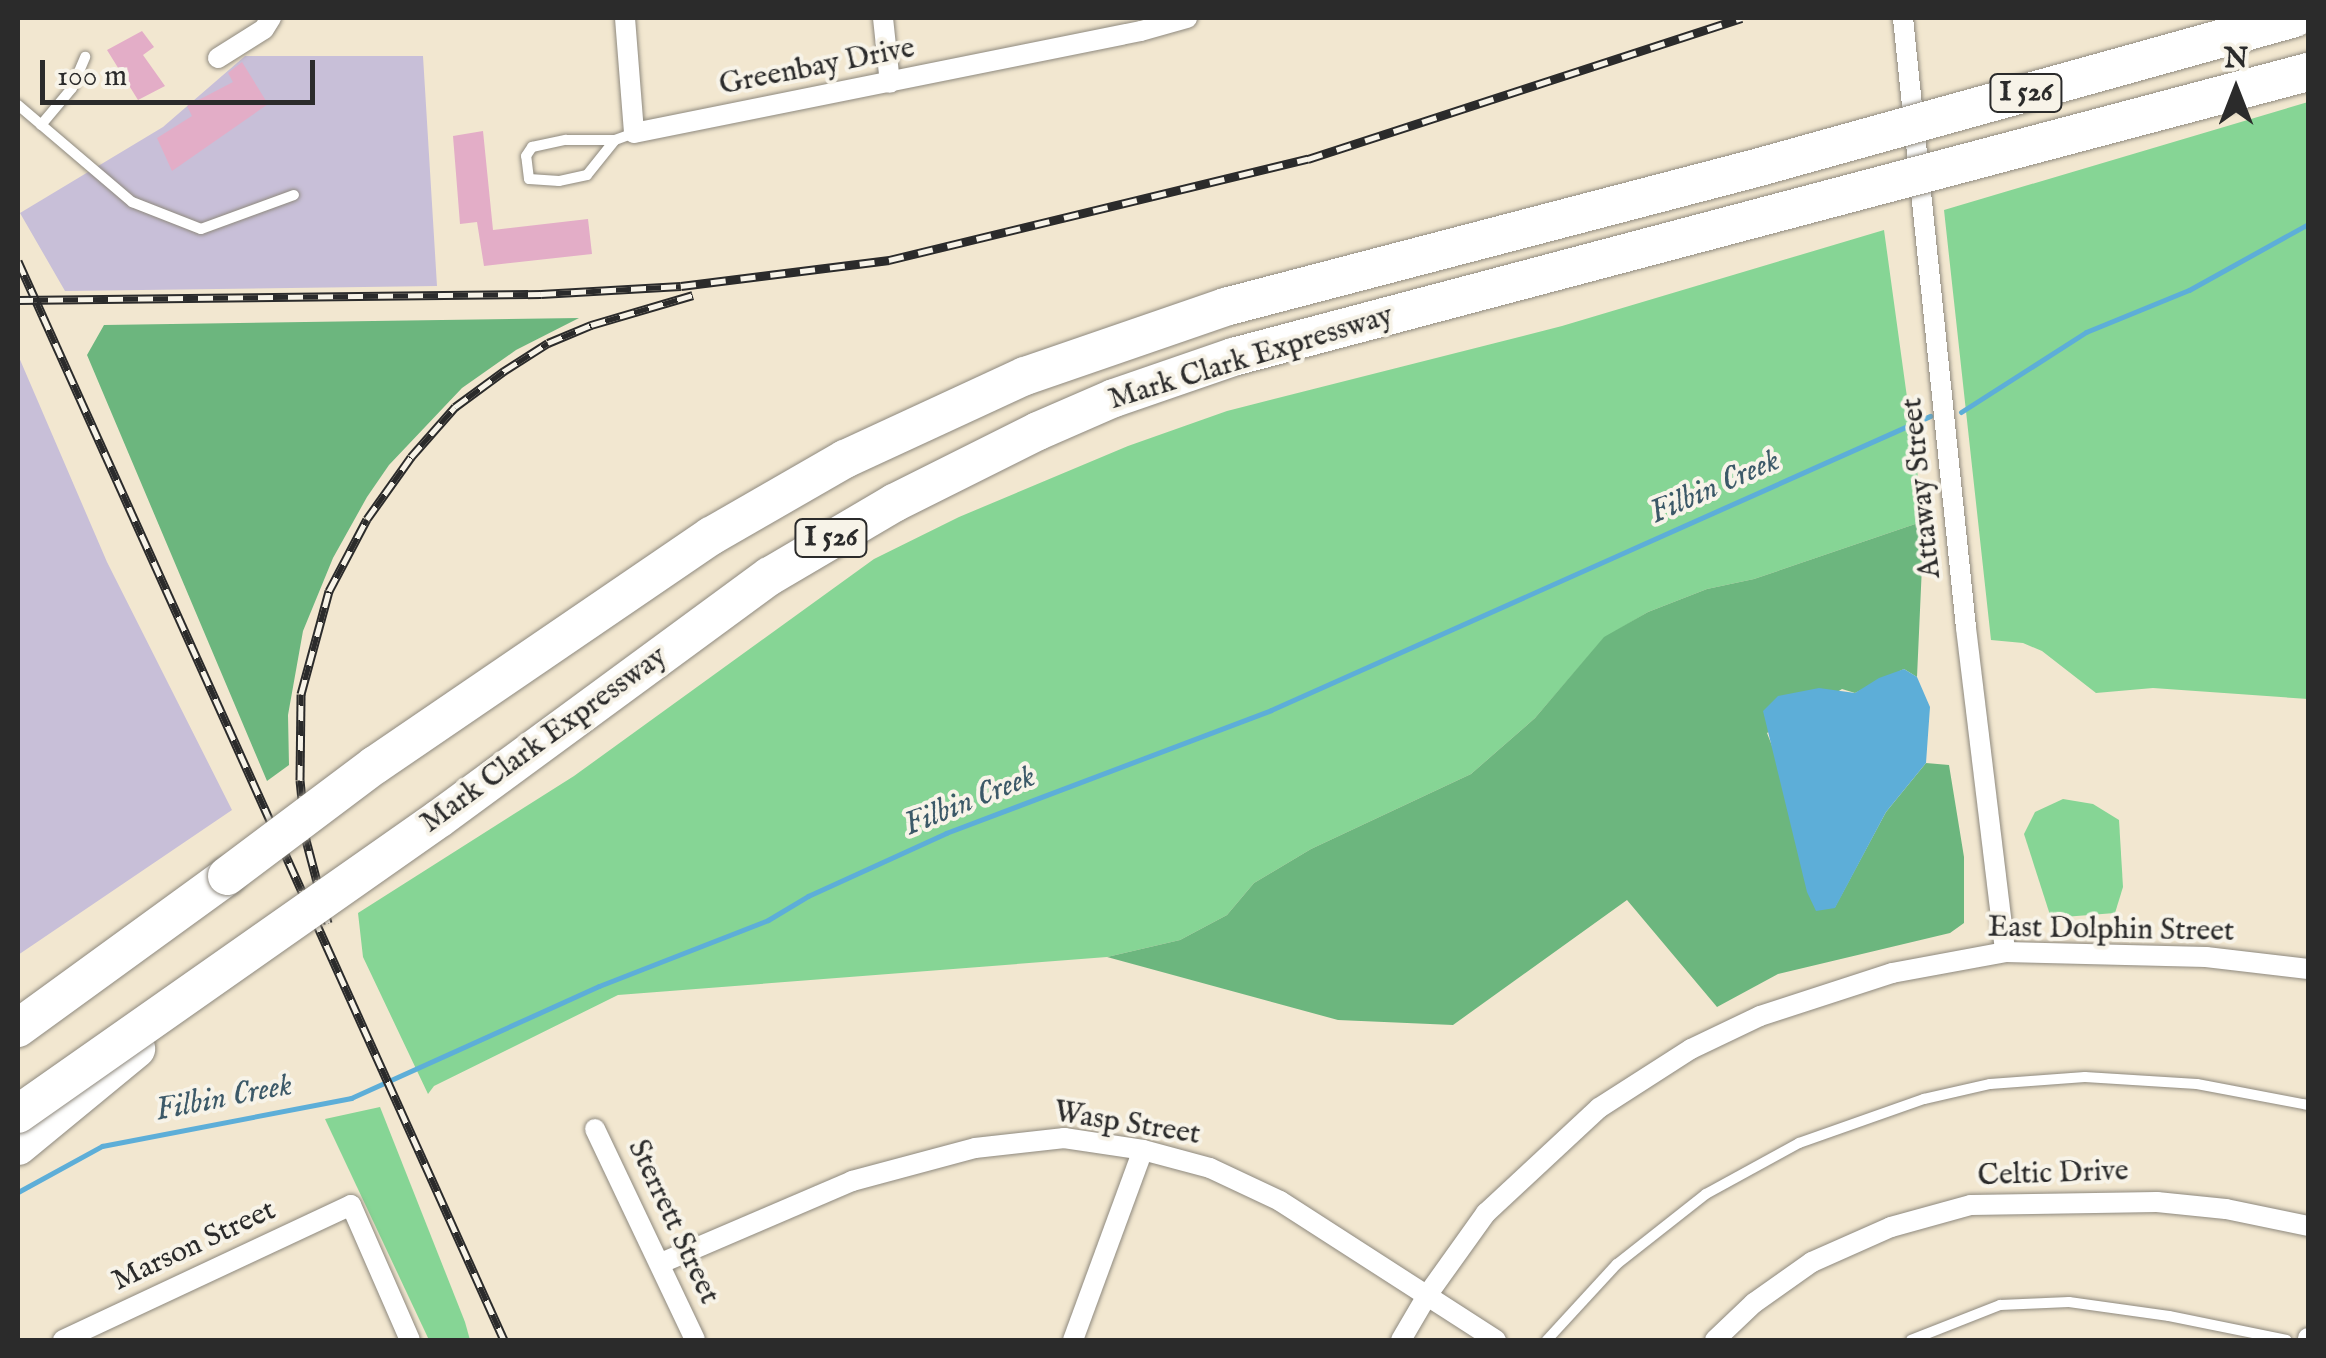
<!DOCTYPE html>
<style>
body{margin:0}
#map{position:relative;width:2326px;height:1358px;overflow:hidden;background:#f2e7d0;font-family:"IM FELL English",serif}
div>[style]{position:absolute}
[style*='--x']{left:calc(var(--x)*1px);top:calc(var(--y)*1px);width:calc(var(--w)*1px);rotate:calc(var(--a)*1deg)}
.industrial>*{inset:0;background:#c8bfd8}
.green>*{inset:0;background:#86d595}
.forest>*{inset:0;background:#6cb67e}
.water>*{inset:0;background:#5daed8}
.stream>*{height:5px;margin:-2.5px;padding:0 2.5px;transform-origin:2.5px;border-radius:2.5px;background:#5daed8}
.building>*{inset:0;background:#e3adc7}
.roads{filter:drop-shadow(0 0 2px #8e897e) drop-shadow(0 0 2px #8e897e)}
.lane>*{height:10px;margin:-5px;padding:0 5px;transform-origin:5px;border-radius:5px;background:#fff}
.street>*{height:20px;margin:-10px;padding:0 10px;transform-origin:10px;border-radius:10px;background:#fff}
.highway>*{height:38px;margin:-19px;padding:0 19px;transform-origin:19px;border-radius:19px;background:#fff}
.rail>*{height:9px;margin-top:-4.5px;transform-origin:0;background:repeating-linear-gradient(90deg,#f7f3e8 0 15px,#2b2b2b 0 30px);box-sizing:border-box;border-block:2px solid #2b2b2b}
.bridges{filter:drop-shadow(0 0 2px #8e897e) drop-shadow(0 0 2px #8e897e)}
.highway-bridge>*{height:38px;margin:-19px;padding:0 19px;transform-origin:19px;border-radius:19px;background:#fff}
span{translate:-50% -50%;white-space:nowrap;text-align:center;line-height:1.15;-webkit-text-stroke:8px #f7f3e8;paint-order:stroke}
.shield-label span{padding:2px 8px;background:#f7f3e8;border:2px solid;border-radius:8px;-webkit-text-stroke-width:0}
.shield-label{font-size:28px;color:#2b2b2b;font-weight:700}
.street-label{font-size:30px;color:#2b2b2b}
.water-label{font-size:32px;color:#3c5968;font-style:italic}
.frame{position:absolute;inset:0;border:20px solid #2b2b2b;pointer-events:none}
.north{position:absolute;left:2186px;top:40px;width:100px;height:100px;-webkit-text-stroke:8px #f7f3e8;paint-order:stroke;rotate:0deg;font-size:28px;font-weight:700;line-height:40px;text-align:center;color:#2b2b2b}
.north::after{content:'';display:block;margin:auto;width:35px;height:45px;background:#2b2b2b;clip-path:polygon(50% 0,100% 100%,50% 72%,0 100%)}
.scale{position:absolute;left:40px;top:60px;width:275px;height:45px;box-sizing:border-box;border:5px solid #2b2b2b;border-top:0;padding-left:12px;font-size:30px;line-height:35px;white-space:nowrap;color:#2b2b2b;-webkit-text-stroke:8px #f7f3e8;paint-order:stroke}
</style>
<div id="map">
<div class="industrial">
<div style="clip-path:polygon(245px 56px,423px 56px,437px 286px,65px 291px,20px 213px,163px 127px)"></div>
<div style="clip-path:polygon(18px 355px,107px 562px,232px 810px,18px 955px)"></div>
</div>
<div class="green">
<div style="clip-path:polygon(2308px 102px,2308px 699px,2153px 688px,2096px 693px,2042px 651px,2023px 643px,1991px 640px,1944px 210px)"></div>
<div style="clip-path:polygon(1884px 230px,1924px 521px,1754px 579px,1707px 589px,1648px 612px,1604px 638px,1535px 718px,1471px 774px,1311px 849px,1254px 883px,1227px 915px,1180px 940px,1107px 957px,618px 995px,434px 1086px,428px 1094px,363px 957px,358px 913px,574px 776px,874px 559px,959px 517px,1128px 446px,1227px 411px,1562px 326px)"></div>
<div style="clip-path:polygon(2063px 799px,2093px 804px,2119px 820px,2123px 887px,2115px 913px,2051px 918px,2024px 834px,2035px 812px)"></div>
<div style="clip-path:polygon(380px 1107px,465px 1322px,470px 1340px,429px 1340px,325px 1119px)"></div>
</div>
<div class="forest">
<div style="clip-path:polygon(579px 318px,516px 350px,462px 388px,389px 465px,367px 497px,333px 558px,303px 631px,288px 715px,289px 765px,267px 781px,87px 355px,104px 325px)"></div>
<div style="clip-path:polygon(1924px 521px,1917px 677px,1904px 669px,1855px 693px,1842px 689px,1767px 733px,1835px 907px,1886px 812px,1926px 763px,1949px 765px,1964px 857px,1964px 923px,1950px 933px,1778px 974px,1717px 1007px,1627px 900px,1453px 1025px,1338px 1020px,1107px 957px,1180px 940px,1227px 915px,1254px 883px,1311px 849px,1471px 774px,1535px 718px,1604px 637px,1648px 612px,1707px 589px,1754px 579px)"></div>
</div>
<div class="water">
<div style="clip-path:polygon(1904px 669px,1917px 677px,1930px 707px,1926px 763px,1886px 812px,1835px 908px,1816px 911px,1807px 892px,1763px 711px,1778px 696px,1819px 688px,1855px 693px,1879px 678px)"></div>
</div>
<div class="stream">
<div style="--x:1961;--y:412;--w:148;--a:-32.6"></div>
<div style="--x:2086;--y:332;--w:111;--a:-22.2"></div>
<div style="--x:2189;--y:290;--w:136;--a:-29"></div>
<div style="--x:18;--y:1192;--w:96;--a:-28.7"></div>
<div style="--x:102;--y:1146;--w:254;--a:-10.9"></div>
<div style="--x:351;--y:1098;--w:272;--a:-24.3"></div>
<div style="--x:599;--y:986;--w:181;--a:-21.3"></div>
<div style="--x:768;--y:920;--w:47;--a:-31"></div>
<div style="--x:808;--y:896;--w:152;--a:-24.5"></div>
<div style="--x:946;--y:833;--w:347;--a:-20.7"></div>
<div style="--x:1271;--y:710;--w:722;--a:-24.04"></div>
</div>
<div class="building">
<div style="clip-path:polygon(142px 31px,154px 47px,143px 55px,165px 86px,138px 100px,107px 50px)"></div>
<div style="clip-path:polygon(242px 62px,268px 104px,172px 171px,157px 138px,192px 116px,187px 106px,233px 82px,228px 73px)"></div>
<div style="clip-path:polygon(483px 131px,493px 230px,588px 219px,592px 254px,484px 266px,477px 222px,460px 224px,453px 136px)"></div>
</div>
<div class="roads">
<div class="lane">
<div style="--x:18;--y:105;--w:150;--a:40.4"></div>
<div style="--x:132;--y:202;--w:74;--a:21.4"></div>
<div style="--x:201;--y:229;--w:99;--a:-20.1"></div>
<div style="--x:41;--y:125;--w:48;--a:-50"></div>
<div style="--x:72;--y:88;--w:34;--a:-67"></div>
<div style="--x:615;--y:140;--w:45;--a:128.7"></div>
<div style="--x:587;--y:175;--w:29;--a:168"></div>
<div style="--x:559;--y:181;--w:30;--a:-176"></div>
<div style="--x:529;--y:179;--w:23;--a:-97"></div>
<div style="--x:526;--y:156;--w:11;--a:-56"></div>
<div style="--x:532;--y:147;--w:35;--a:-12"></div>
<div style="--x:566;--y:140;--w:49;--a:0"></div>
<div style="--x:615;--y:140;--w:20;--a:-20"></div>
<div style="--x:1547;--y:1340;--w:103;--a:-47.4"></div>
<div style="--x:1617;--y:1264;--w:113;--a:-38.2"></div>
<div style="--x:1706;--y:1194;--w:106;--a:-28.7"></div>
<div style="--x:1799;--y:1143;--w:133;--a:-19.4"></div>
<div style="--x:1924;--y:1099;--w:68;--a:-12.8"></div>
<div style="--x:1990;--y:1084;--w:95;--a:-4.2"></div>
<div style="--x:2085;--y:1077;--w:112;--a:3.6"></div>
<div style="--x:2197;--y:1084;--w:113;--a:10.7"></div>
<div style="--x:1911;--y:1340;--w:96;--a:-21.5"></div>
<div style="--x:2000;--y:1305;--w:69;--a:-2.5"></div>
<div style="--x:2069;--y:1302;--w:101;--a:8"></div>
<div style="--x:2169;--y:1316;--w:120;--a:11.5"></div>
</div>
<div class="street">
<div style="--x:625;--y:18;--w:115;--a:85.5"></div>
<div style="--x:634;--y:133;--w:517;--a:-11.38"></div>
<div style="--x:1141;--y:31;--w:48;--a:-15.8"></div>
<div style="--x:883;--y:18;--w:65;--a:83.9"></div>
<div style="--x:1903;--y:18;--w:613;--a:84.1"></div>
<div style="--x:1966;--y:628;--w:326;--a:83.1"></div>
<div style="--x:218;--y:58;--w:54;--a:-32.2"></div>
<div style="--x:264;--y:29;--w:13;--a:-58"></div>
<div style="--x:595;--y:1129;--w:233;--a:64.6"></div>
<div style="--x:661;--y:1263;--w:208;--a:-23.2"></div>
<div style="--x:852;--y:1181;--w:127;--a:-15"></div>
<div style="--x:975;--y:1148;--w:90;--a:-6.4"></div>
<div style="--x:1064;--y:1138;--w:80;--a:8.6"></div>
<div style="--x:1143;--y:1150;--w:69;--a:15"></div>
<div style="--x:1210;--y:1168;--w:77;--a:25.2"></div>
<div style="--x:1280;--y:1201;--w:257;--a:32.8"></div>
<div style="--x:63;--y:1340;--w:318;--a:-25.1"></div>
<div style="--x:351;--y:1205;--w:147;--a:66.4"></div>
<div style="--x:1073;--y:1340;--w:202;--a:-69.8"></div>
<div style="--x:1401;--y:1340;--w:53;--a:-59.6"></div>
<div style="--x:1428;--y:1294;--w:100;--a:-54.4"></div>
<div style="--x:1486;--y:1213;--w:154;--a:-42.9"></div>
<div style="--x:1599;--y:1108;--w:109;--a:-32.7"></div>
<div style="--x:1691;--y:1049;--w:76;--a:-25.6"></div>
<div style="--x:1760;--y:1016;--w:139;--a:-18"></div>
<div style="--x:1892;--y:973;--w:115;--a:-10.5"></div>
<div style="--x:2005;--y:952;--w:201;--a:1.4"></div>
<div style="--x:2206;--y:957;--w:103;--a:6.7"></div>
<div style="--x:1715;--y:1340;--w:54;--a:-43.5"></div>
<div style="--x:1754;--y:1303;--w:71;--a:-35.3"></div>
<div style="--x:1812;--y:1262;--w:86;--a:-23.9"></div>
<div style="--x:1891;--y:1227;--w:83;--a:-15.4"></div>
<div style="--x:1971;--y:1205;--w:186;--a:-0.9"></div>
<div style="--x:2157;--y:1202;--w:69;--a:5.8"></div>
<div style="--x:2226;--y:1209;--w:84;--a:11.7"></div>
<div style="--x:2308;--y:1340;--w:2;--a:-90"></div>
</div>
<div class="highway">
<div style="--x:18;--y:1028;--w:258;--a:-36"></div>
<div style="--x:18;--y:1146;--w:153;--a:-39.4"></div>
</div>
</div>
<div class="rail">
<div style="--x:18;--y:261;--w:1183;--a:65.75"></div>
<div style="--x:18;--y:300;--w:523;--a:-0.66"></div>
<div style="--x:541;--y:294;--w:140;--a:-3.3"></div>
<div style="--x:681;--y:286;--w:210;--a:-7.1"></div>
<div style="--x:889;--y:260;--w:431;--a:-13.6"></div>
<div style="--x:1308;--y:159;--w:456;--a:-18"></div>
<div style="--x:328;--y:923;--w:86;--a:-104.8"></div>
<div style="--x:306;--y:840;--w:60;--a:-95.7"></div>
<div style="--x:300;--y:780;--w:86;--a:-89.3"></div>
<div style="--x:301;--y:694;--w:107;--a:-74.8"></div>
<div style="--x:329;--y:591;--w:81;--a:-62.2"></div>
<div style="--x:367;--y:519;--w:76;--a:-54.6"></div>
<div style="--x:411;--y:457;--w:67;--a:-48.7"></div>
<div style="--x:455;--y:407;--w:61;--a:-36.3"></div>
<div style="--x:504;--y:371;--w:52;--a:-32.5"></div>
<div style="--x:548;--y:343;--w:47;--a:-22.7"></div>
<div style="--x:591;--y:325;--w:106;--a:-16.4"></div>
</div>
<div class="bridges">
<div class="highway-bridge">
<div style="--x:227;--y:876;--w:185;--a:-36.9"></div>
<div style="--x:375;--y:765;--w:407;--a:-34.3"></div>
<div style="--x:711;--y:536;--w:155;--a:-29.9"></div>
<div style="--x:845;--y:459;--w:198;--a:-24.8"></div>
<div style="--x:1025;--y:376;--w:212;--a:-19"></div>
<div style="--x:1225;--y:307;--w:549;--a:-14.67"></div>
<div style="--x:1756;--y:168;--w:559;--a:-15.55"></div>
<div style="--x:18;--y:1114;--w:515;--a:-35.05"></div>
<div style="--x:440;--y:818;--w:409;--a:-36.3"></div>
<div style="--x:770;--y:576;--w:144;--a:-30.5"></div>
<div style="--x:894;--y:503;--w:161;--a:-26.6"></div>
<div style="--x:1038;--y:431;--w:83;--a:-23.5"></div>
<div style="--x:1114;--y:398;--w:126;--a:-19"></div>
<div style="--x:1233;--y:357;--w:1112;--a:-14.85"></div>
</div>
</div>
<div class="shield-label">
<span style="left:2026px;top:93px">I 526</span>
<span style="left:831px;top:538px">I 526</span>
</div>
<div class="street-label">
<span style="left:817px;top:67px;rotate:-11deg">Greenbay Drive</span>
<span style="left:1251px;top:358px;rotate:-17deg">Mark Clark Expressway</span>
<span style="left:1922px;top:488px;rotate:-96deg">Attaway Street</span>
<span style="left:544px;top:740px;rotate:-36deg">Mark Clark Expressway</span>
<span style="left:2111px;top:930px;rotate:1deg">East Dolphin Street</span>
<span style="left:1127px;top:1124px;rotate:9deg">Wasp Street</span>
<span style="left:2053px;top:1174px;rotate:-2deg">Celtic Drive</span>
<span style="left:673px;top:1222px;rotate:65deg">Sterrett Street</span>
<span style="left:194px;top:1246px;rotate:-25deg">Marson Street</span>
</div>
<div class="water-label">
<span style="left:1715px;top:488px;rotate:-24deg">Filbin Creek</span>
<span style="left:970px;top:802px;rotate:-22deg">Filbin Creek</span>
<span style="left:224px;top:1099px;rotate:-11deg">Filbin Creek</span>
</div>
<div class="frame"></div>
<div class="north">N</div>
<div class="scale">100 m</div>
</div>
